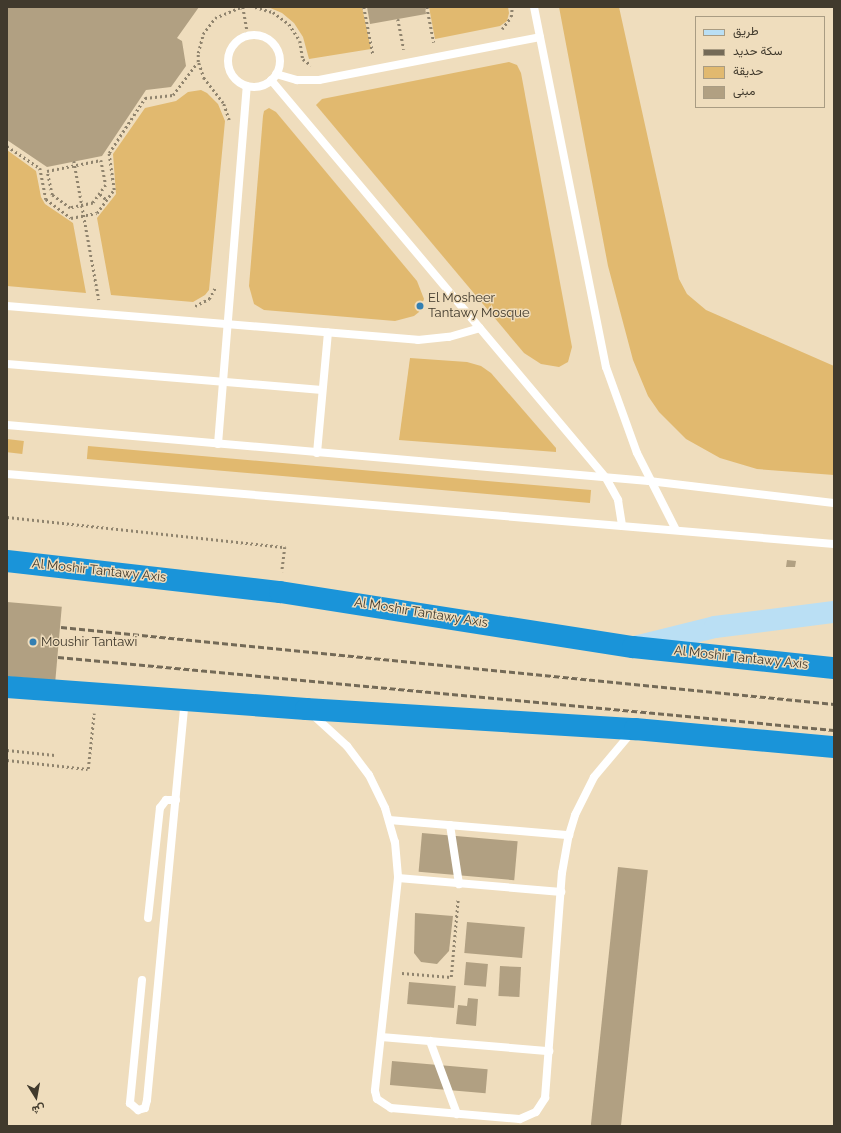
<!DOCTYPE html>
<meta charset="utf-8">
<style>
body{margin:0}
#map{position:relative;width:841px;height:1133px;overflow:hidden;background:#efddbd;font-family:Raleway,Vazirmatn,sans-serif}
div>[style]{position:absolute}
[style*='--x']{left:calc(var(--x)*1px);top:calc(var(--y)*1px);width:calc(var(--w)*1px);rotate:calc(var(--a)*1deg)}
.green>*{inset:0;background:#e1b96f;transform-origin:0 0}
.building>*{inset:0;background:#b1a082;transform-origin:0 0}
.path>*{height:2.5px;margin-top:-1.25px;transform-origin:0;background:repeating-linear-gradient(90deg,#90846e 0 2px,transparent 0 5px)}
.lane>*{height:8px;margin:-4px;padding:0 4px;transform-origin:4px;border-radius:4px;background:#fff}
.lane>.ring{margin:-4px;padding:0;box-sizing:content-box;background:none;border:8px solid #fff;border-radius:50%}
.secondary>*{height:22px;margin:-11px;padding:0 11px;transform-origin:11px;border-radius:11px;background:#badff4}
.highway>*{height:22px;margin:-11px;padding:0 11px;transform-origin:11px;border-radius:11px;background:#1a94d9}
.rail>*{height:3px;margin-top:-1.5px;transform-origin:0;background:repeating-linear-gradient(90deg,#746a57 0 6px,transparent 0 9px)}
.dots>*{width:11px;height:11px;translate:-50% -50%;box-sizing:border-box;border:2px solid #efddbd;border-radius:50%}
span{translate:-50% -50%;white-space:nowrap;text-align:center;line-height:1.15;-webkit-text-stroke:3px #efddbd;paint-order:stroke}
.poi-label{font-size:13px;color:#413a2d}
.left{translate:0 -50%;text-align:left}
.street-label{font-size:13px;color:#413a2d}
.frame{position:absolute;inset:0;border:8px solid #413a2d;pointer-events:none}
.legend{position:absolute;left:695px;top:16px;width:130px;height:92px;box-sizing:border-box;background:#efddbd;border:1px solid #a99c83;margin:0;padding:5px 7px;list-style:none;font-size:12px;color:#413a2d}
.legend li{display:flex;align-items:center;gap:8px;height:20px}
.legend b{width:20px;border:1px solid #a99c83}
.north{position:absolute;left:16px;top:1077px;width:40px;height:40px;-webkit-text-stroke:3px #efddbd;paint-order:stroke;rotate:169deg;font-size:11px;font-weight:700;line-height:16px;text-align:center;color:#413a2d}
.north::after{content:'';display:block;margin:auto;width:14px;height:18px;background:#413a2d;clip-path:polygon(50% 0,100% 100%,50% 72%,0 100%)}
</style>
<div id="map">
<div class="green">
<div style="clip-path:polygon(268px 7px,362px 7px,371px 49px,309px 59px,303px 37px,294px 23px,282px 13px)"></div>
<div style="clip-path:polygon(429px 7px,508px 7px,509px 13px,507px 21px,500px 26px,435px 39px)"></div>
<div style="clip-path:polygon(559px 7px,619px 7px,679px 279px,687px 294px,706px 310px,834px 366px,834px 475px,757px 469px,720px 458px,686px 439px,659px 412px,648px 396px,633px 360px,608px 266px)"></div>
<div style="clip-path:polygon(509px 62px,517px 65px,521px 73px,572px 347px,568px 362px,559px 367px,541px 364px,524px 353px,316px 105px,322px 99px)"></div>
<div style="clip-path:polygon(201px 90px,207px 93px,218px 104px,225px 121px,209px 290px,205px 295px,193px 302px,111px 295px,97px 218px,116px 194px,113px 154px,145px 108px,176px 101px,188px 92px)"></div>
<div style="clip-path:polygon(269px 108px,276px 112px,417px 281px,424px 299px,419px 312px,414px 316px,395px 321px,264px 310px,254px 304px,249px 286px,263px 116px,264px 111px)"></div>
<div style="clip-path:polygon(7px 150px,36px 171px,41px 197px,45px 204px,73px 223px,86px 293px,7px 286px)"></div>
<div style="clip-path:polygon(410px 358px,467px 362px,481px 366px,491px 373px,556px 448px,556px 452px,399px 440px)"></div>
<div style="left:7px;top:439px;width:17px;height:13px;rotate:7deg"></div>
<div style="left:88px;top:446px;width:505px;height:13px;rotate:5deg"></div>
</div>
<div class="building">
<div style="clip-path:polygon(7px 7px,199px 7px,177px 38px,182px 41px,186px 66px,171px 87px,146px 90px,102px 156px,47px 167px,7px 140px)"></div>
<div style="clip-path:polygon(367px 7px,425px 7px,426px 14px,370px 24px)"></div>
<div style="clip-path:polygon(787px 560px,796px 561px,795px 567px,786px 567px)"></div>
<div style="left:7px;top:602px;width:55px;height:74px;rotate:5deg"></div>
<div style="left:422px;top:833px;width:96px;height:39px;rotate:5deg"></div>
<div style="left:618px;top:867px;width:30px;height:260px;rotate:6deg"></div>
<div style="clip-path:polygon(415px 913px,453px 916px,449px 951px,437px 964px,421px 962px,414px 953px)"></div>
<div style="left:467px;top:922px;width:58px;height:31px;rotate:5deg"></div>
<div style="left:466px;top:962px;width:22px;height:23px;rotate:5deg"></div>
<div style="left:500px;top:966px;width:21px;height:30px;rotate:3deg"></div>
<div style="left:409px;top:982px;width:47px;height:22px;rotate:5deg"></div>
<div style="clip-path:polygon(468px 998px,478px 999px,476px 1026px,456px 1024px,458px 1005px,467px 1006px)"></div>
<div style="left:392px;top:1061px;width:96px;height:24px;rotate:5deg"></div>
</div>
<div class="path">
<div style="--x:243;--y:7;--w:29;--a:80"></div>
<div style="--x:255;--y:7;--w:19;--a:16"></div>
<div style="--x:273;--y:12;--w:20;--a:37"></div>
<div style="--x:289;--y:24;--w:20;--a:57"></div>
<div style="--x:300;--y:41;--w:18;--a:81"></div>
<div style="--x:303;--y:59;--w:10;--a:37"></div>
<div style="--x:364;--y:7;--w:48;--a:79.2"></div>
<div style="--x:427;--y:7;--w:36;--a:79"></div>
<div style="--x:398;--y:19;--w:31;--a:79"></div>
<div style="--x:502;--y:29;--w:15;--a:-53"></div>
<div style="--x:511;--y:17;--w:10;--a:-84"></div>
<div style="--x:229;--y:120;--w:18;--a:-109"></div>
<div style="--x:223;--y:103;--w:31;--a:-128"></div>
<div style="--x:204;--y:79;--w:18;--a:-109"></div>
<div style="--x:198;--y:62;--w:9;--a:-90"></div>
<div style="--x:198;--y:53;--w:20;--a:-75"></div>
<div style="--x:203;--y:34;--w:20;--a:-53"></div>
<div style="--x:215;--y:18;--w:28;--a:-23"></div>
<div style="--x:7;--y:146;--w:40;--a:34"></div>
<div style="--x:40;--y:168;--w:32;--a:79"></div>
<div style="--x:46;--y:199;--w:31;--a:37"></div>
<div style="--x:71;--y:218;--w:26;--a:-11"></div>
<div style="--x:97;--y:213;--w:29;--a:-54"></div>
<div style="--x:114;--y:190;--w:37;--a:-98"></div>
<div style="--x:109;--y:153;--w:66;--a:-56.8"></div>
<div style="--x:145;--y:98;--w:28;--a:-6"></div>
<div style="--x:173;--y:95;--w:40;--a:-53"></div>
<div style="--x:101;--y:160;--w:25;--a:79"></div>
<div style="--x:106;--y:185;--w:22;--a:126"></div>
<div style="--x:93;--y:203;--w:24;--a:168"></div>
<div style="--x:70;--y:208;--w:22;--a:-144"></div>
<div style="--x:52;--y:195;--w:25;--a:-102"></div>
<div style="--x:47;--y:171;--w:55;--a:-11.5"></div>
<div style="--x:74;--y:161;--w:141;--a:79.8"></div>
<div style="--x:100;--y:194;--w:9;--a:41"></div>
<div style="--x:195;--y:306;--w:16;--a:-27"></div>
<div style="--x:209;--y:299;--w:13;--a:-61"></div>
<div style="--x:7;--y:517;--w:280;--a:6.2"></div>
<div style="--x:285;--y:547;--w:25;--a:97"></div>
<div style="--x:7;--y:750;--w:48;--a:5.9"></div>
<div style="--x:7;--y:760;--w:81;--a:6.3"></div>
<div style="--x:88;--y:769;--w:56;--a:-83.9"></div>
<div style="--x:402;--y:973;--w:49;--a:4.7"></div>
<div style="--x:451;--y:977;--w:79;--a:-84.9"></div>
</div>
<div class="lane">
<div style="--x:534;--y:7;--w:367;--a:78.7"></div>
<div style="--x:606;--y:367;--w:91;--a:70.2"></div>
<div style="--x:637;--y:453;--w:86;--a:63.1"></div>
<div class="ring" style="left:228px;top:35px;width:44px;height:44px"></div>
<div style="--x:276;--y:74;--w:22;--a:16"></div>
<div style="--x:297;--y:80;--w:22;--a:0"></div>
<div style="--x:319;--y:80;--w:225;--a:-11"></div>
<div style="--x:271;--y:80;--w:520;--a:49.91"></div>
<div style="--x:606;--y:478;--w:25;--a:61"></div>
<div style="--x:618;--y:500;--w:26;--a:81"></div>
<div style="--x:7;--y:306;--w:412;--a:4.7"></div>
<div style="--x:418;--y:340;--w:31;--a:-6"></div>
<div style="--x:449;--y:337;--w:32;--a:-16"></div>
<div style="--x:7;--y:364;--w:316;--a:4.7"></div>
<div style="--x:7;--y:425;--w:644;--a:4.99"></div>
<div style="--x:649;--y:481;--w:186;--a:6.8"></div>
<div style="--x:218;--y:444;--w:359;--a:-85.4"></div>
<div style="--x:317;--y:453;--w:121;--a:-84.8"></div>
<div style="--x:7;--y:474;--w:830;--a:4.84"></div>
<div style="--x:313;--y:715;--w:46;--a:42.4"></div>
<div style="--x:347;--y:746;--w:36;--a:53"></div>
<div style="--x:369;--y:775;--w:37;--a:64"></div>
<div style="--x:385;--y:808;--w:35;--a:74"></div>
<div style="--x:395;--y:842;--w:36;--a:85"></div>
<div style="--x:398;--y:878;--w:214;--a:96.2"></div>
<div style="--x:375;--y:1091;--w:8;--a:76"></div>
<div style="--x:377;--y:1099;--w:17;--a:33"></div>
<div style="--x:391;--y:1108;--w:129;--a:4.9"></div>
<div style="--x:520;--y:1119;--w:17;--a:-24"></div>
<div style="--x:536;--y:1112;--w:17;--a:-57"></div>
<div style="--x:545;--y:1098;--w:226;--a:-85.7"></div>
<div style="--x:562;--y:873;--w:39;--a:-80"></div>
<div style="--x:569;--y:835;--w:21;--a:-73"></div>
<div style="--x:575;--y:815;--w:42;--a:-63.4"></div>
<div style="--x:594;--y:777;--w:57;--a:-49.9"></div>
<div style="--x:389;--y:820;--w:181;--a:4.8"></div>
<div style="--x:450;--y:825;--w:60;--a:81.3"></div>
<div style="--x:398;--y:878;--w:164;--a:4.9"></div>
<div style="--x:148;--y:918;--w:111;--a:-83.8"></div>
<div style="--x:160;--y:808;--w:10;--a:-53"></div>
<div style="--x:166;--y:800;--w:10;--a:0"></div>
<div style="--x:142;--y:980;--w:124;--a:95.6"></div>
<div style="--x:130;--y:1103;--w:11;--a:41"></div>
<div style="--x:138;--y:1110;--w:7;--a:-16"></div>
<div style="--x:145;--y:1108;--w:8;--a:-76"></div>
<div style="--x:147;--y:1100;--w:401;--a:-84.6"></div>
<div style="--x:381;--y:1037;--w:169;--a:4.8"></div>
<div style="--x:430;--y:1041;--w:78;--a:69.7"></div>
</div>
<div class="secondary">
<div style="--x:635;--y:647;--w:82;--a:-14"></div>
<div style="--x:715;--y:627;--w:120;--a:-7.2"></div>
</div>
<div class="highway">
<div style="--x:7;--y:561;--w:275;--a:6.5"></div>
<div style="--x:280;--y:592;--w:357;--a:8.9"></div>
<div style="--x:633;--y:647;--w:202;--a:6"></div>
<div style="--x:7;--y:687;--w:300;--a:4.2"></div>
<div style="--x:306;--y:709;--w:330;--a:3.5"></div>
<div style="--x:635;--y:729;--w:200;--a:5.2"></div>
</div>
<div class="rail">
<div style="--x:61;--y:627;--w:777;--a:5.69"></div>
<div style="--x:58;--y:657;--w:779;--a:5.37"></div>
</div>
<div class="dots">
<div style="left:420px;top:306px;background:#337fb2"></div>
<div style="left:33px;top:642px;background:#337fb2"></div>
</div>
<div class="poi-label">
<span class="left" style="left:428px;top:306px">El Mosheer<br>Tantawy Mosque</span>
<span class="left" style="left:41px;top:642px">Moushir Tantawi</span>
</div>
<div class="street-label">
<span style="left:99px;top:571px;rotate:6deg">Al Moshir Tantawy Axis</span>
<span style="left:421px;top:613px;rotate:9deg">Al Moshir Tantawy Axis</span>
<span style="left:741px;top:658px;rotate:6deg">Al Moshir Tantawy Axis</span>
</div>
<div class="frame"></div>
<ul class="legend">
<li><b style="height:5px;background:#badff4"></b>طريق</li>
<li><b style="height:5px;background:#746a57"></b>سكة حديد</li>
<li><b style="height:11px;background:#e1b96f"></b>حديقة</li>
<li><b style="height:11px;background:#b1a082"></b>مبنى</li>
</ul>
<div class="north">ش</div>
</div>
